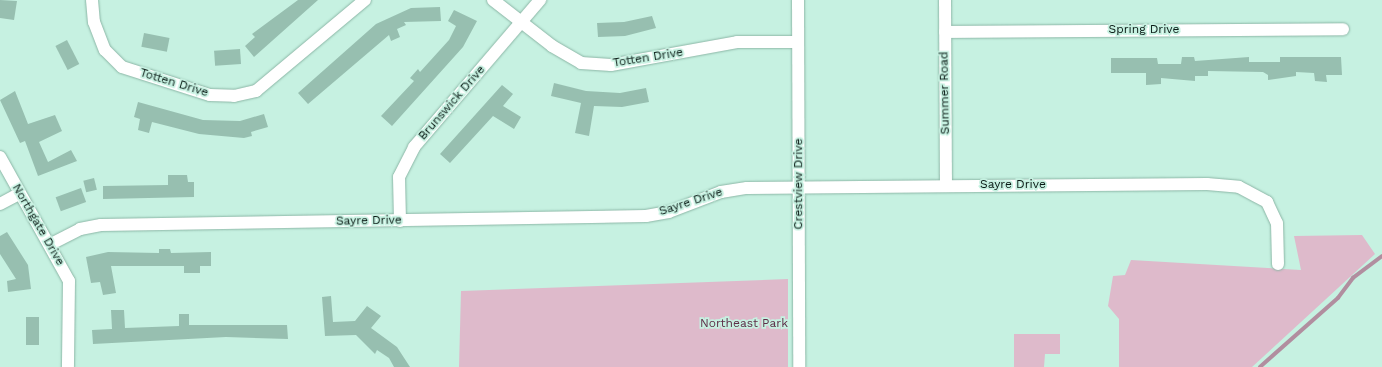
<!DOCTYPE html>
<style>
body{margin:0}
#map{position:relative;width:1382px;height:367px;overflow:hidden;background:#c6f1e1;font-family:"Work Sans",sans-serif}
div>[style]{position:absolute}
[style*='--x']{left:calc(var(--x)*1px);top:calc(var(--y)*1px);width:calc(var(--w)*1px);rotate:calc(var(--a)*1deg)}
.green>*{inset:0;background:#debacb}
.stream>*{height:3.5px;margin:-1.75px;padding:0 1.75px;transform-origin:1.75px;border-radius:1.75px;background:#b18e9f}
.building>*{inset:0;background:#97bfb0;transform-origin:0 0}
.roads{filter:drop-shadow(0 0 1px #8cb6a6) drop-shadow(0 0 1px #8cb6a6)}
.street>*{height:12px;margin:-6px;padding:0 6px;transform-origin:6px;border-radius:6px;background:#fff}
span{translate:-50% -50%;white-space:nowrap;text-align:center;line-height:1.15;-webkit-text-stroke:3.5px #c6f1e1;paint-order:stroke}
.street-label{font-size:12px;color:#0b1b16}
.park-label{font-size:12px;color:#5e2e48}
</style>
<div id="map">
<div class="green">
<div style="clip-path:polygon(1362px 235px,1375px 254px,1252px 367px,1119px 367px,1119px 319px,1108px 306px,1113px 276px,1125px 275px,1131px 260px,1301px 270px,1294px 236px)"></div>
<div style="clip-path:polygon(788px 279px,788px 367px,459px 367px,461px 291px)"></div>
<div style="clip-path:polygon(1014px 334px,1060px 334px,1060px 354px,1045px 354px,1044px 367px,1014px 367px)"></div>
</div>
<div class="stream">
<div style="--x:1260;--y:367;--w:104;--a:-41.5"></div>
<div style="--x:1338;--y:298;--w:25;--a:-53"></div>
<div style="--x:1353;--y:278;--w:36;--a:-37"></div>
</div>
<div class="building">
<div style="clip-path:polygon(0 0,17px 1px,14px 20px,0 18px)"></div>
<div style="clip-path:polygon(298px 0,318px 0,254px 57px,245px 46px,255px 37px,252px 34px)"></div>
<div style="clip-path:polygon(440px 7px,441px 21px,404px 22px,406px 25px,397px 29px,400px 37px,391px 41px,389px 35px,308px 104px,298px 93px,376px 24px,411px 8px)"></div>
<div style="clip-path:polygon(454px 10px,477px 21px,463px 47px,392px 126px,381px 116px,414px 81px,410px 78px,418px 69px,420px 72px,449px 40px,456px 26px,448px 21px)"></div>
<div style="clip-path:polygon(652px 16px,656px 28px,625px 36px,598px 37px,597px 23px,624px 22px)"></div>
<div style="left:144px;top:33px;width:26px;height:14px;rotate:11deg"></div>
<div style="left:67px;top:40px;width:27px;height:13px;rotate:63deg"></div>
<div style="left:240px;top:49px;width:15px;height:26px;rotate:86deg"></div>
<div style="clip-path:polygon(1182px 57px,1194px 57px,1195px 61px,1249px 57px,1249px 62px,1280px 62px,1280px 57px,1341px 57px,1342px 75px,1326px 75px,1327px 82px,1315px 81px,1314px 73px,1296px 72px,1296px 76px,1268px 80px,1268px 75px,1263px 72px,1208px 71px,1208px 76px,1195px 76px,1195px 81px,1161px 78px,1161px 84px,1146px 85px,1146px 73px,1111px 73px,1111px 58px,1157px 58px,1158px 64px,1181px 64px)"></div>
<div style="clip-path:polygon(554px 83px,586px 91px,620px 93px,646px 88px,649px 102px,622px 107px,594px 106px,589px 136px,575px 133px,581px 103px,551px 96px)"></div>
<div style="clip-path:polygon(502px 85px,513px 94px,503px 106px,521px 117px,514px 129px,493px 116px,450px 163px,440px 154px)"></div>
<div style="clip-path:polygon(15px 91px,28px 124px,55px 115px,62px 131px,39px 142px,48px 162px,71px 150px,77px 161px,38px 176px,25px 141px,20px 143px,0 100px)"></div>
<div style="clip-path:polygon(138px 102px,203px 120px,240px 121px,264px 114px,268px 127px,251px 132px,252px 136px,244px 138px,199px 134px,152px 122px,149px 133px,138px 130px,140px 119px,134px 117px)"></div>
<div style="clip-path:polygon(168px 175px,187px 175px,188px 182px,194px 182px,194px 197px,103px 199px,103px 186px,168px 185px)"></div>
<div style="left:94px;top:178px;width:12px;height:11px;rotate:76deg"></div>
<div style="left:81px;top:188px;width:15px;height:27px;rotate:70deg"></div>
<div style="clip-path:polygon(7px 232px,28px 265px,31px 289px,8px 292px,7px 281px,16px 279px,0 254px,0 236px)"></div>
<div style="clip-path:polygon(159px 249px,170px 249px,171px 253px,211px 252px,211px 266px,200px 266px,200px 273px,184px 273px,184px 266px,111px 266px,116px 293px,103px 295px,100px 282px,91px 283px,86px 257px,108px 252px,159px 253px)"></div>
<div style="clip-path:polygon(331px 296px,333px 322px,355px 321px,367px 306px,381px 316px,371px 328px,397px 347px,410px 367px,394px 367px,389px 358px,377px 350px,375px 354px,356px 335px,325px 336px,322px 297px)"></div>
<div style="clip-path:polygon(111px 310px,124px 310px,125px 328px,179px 326px,179px 314px,189px 314px,189px 325px,287px 325px,288px 339px,226px 337px,93px 344px,92px 330px,112px 329px)"></div>
<div style="left:26px;top:317px;width:13px;height:28px"></div>
</div>
<div class="roads">
<div class="street">
<div style="--x:92;--y:0;--w:22;--a:85"></div>
<div style="--x:94;--y:22;--w:30;--a:69"></div>
<div style="--x:105;--y:50;--w:24;--a:45"></div>
<div style="--x:122;--y:67;--w:92;--a:17.7"></div>
<div style="--x:210;--y:95;--w:24;--a:2"></div>
<div style="--x:234;--y:96;--w:23;--a:-13"></div>
<div style="--x:256;--y:91;--w:142;--a:-39.9"></div>
<div style="--x:493;--y:0;--w:75;--a:37.9"></div>
<div style="--x:552;--y:46;--w:34;--a:30"></div>
<div style="--x:581;--y:63;--w:30;--a:4"></div>
<div style="--x:611;--y:65;--w:128;--a:-10.3"></div>
<div style="--x:737;--y:42;--w:61;--a:0"></div>
<div style="--x:798;--y:0;--w:367;--a:89.8"></div>
<div style="--x:945;--y:0;--w:186;--a:89.7"></div>
<div style="--x:945;--y:32;--w:398;--a:-0.4"></div>
<div style="--x:0;--y:157;--w:142;--a:60.9"></div>
<div style="--x:69;--y:281;--w:86;--a:90.7"></div>
<div style="--x:0;--y:204;--w:21;--a:-28"></div>
<div style="--x:400;--y:221;--w:44;--a:-91.3"></div>
<div style="--x:399;--y:177;--w:34;--a:-63"></div>
<div style="--x:414;--y:147;--w:194;--a:-49.4"></div>
<div style="--x:51;--y:244;--w:33;--a:-27"></div>
<div style="--x:80;--y:229;--w:21;--a:-11"></div>
<div style="--x:101;--y:225;--w:545;--a:-0.95"></div>
<div style="--x:646;--y:216;--w:23;--a:-10"></div>
<div style="--x:669;--y:212;--w:56;--a:-21"></div>
<div style="--x:721;--y:192;--w:26;--a:-9"></div>
<div style="--x:747;--y:188;--w:460;--a:-0.5"></div>
<div style="--x:1207;--y:184;--w:32;--a:5"></div>
<div style="--x:1239;--y:187;--w:32;--a:28"></div>
<div style="--x:1267;--y:202;--w:23;--a:65"></div>
<div style="--x:1277;--y:223;--w:41;--a:88.6"></div>
</div>
</div>
<div class="street-label">
<span style="left:1144px;top:30px">Spring Drive</span>
<span style="left:648px;top:58px;rotate:-9deg">Totten Drive</span>
<span style="left:174px;top:83px;rotate:17deg">Totten Drive</span>
<span style="left:945px;top:93px;rotate:-91deg">Summer Road</span>
<span style="left:452px;top:103px;rotate:-49deg">Brunswick Drive</span>
<span style="left:799px;top:184px;rotate:-90deg">Crestview Drive</span>
<span style="left:1013px;top:185px">Sayre Drive</span>
<span style="left:691px;top:202px;rotate:-18deg">Sayre Drive</span>
<span style="left:369px;top:221px;rotate:-1deg">Sayre Drive</span>
<span style="left:38px;top:225px;rotate:60deg">Northgate Drive</span>
</div>
<div class="park-label">
<span style="left:744px;top:324px">Northeast Park</span>
</div>
</div>
